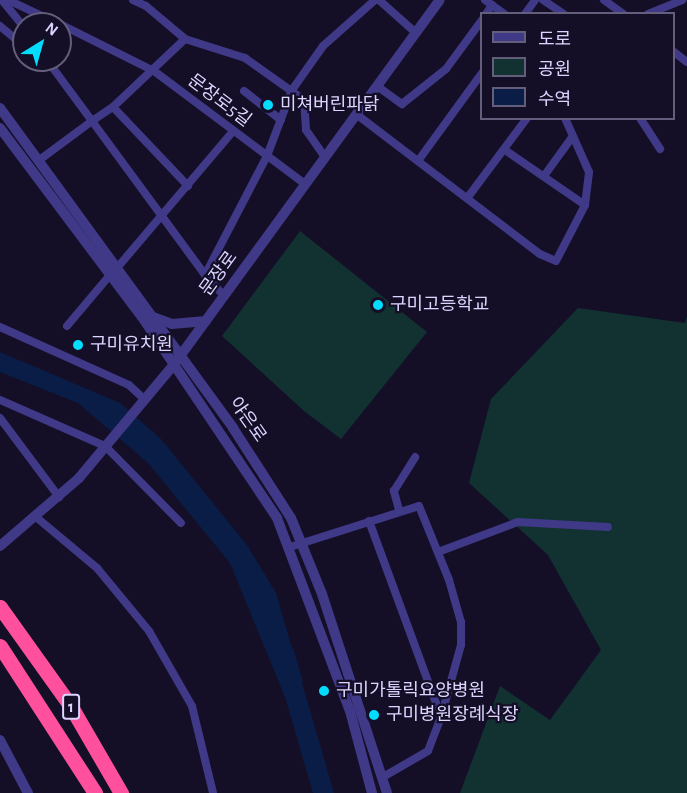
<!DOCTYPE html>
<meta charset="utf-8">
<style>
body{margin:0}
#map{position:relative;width:687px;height:793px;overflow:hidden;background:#140f27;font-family:"Alegreya Sans","Noto Sans KR",sans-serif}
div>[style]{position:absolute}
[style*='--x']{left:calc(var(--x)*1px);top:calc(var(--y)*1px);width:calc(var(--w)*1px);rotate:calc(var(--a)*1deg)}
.green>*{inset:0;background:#123131}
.water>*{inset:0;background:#091d46}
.stream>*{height:3px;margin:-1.5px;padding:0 1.5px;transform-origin:1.5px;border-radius:1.5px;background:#091d46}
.minor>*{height:8px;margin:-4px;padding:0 4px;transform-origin:4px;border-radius:4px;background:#3f3987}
.tertiary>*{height:10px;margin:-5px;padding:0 5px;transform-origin:5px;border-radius:5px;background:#3f3987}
.motorway>*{height:15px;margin:-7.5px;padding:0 7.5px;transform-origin:7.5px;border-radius:7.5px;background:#ff509d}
.dots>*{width:16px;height:16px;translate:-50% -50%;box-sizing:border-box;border:3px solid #140f27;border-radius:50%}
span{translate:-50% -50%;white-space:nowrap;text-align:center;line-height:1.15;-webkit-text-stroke:4.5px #140f27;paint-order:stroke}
.shield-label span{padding:2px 4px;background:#140f27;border:2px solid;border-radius:4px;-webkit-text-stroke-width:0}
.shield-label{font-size:16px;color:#dcd5ff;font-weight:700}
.street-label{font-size:18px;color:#dcd5ff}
.poi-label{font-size:18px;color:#dcd5ff}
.left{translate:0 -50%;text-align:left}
.legend{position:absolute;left:480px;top:12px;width:195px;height:108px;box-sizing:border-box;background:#140f27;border:2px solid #645e7d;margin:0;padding:8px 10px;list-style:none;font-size:18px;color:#dcd5ff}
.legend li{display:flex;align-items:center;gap:12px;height:30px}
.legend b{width:30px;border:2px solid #645e7d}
.north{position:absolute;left:12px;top:12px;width:60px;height:60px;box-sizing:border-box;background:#140f27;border:2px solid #645e7d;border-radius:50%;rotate:37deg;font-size:16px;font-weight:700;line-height:24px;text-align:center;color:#dcd5ff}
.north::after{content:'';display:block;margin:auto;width:21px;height:27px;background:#01dcff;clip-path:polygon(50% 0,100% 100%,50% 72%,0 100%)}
</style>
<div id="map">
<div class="green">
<div style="clip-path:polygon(300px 231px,427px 332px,341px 439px,304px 411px,222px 336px)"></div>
<div style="clip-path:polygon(578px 308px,685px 323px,687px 316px,687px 793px,460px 793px,500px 686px,550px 720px,601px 650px,548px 555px,469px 483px,491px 399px)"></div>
</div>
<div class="water">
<div style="clip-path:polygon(0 352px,120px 403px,161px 439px,247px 545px,276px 593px,334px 793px,313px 793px,285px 697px,230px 563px,148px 463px,78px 403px,0 372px)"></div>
</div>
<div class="stream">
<div style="--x:292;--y:650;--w:32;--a:74"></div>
</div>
<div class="minor">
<div style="--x:2;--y:0;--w:35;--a:51"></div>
<div style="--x:8;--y:0;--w:56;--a:25.2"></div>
<div style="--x:133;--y:0;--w:14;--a:25"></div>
<div style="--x:146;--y:6;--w:51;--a:40.2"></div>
<div style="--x:185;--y:39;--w:63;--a:17.6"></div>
<div style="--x:245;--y:58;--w:72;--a:35.4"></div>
<div style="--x:304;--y:100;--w:30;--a:86"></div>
<div style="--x:306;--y:130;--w:32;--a:55"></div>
<div style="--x:379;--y:0;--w:50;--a:41.7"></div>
<div style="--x:485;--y:0;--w:24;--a:36"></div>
<div style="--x:543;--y:0;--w:25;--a:34"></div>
<div style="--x:604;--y:0;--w:24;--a:36"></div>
<div style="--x:486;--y:14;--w:11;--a:-56"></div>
<div style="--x:525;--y:14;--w:17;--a:-54"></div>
<div style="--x:648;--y:14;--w:37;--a:-22"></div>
<div style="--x:0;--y:26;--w:31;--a:40"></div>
<div style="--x:64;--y:26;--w:101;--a:26.6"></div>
<div style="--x:154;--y:71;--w:189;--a:36.8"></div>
<div style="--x:674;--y:52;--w:16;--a:38"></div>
<div style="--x:47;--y:60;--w:76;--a:53.6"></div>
<div style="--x:92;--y:121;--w:25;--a:-34"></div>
<div style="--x:113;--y:107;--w:99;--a:-43.4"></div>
<div style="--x:377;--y:86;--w:31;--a:36"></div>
<div style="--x:402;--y:104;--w:56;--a:-38.5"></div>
<div style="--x:446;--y:69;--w:61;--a:-53.7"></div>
<div style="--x:244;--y:91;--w:47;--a:38.1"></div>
<div style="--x:113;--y:107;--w:109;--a:46.5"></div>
<div style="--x:356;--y:114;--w:231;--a:37.3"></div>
<div style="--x:540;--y:254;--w:17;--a:24"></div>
<div style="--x:556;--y:261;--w:63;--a:-62.6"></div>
<div style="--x:585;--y:205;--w:33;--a:-83"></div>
<div style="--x:589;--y:172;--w:59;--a:-114"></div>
<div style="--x:640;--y:118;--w:37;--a:57"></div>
<div style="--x:505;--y:150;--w:97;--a:34.5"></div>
<div style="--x:38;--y:161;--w:67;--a:-36.5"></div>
<div style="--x:92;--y:121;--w:191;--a:53.7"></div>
<div style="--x:418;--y:161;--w:109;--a:-54"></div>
<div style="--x:544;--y:176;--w:49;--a:-54.1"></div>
<div style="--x:468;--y:197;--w:99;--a:-53.2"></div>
<div style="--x:117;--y:268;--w:180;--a:-49.7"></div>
<div style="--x:224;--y:296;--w:28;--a:-132"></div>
<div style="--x:205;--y:275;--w:134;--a:-62.5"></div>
<div style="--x:267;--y:156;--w:71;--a:-69.3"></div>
<div style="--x:292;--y:90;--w:54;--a:-54.8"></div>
<div style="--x:323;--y:46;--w:69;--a:-41.5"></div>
<div style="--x:67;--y:326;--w:67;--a:-49.9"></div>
<div style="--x:0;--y:327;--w:141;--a:24.2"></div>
<div style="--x:129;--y:385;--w:21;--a:43"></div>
<div style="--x:0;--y:400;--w:115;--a:23.7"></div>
<div style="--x:105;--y:446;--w:108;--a:45.4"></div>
<div style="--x:0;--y:418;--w:99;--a:53.2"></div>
<div style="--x:399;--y:510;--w:20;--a:-105"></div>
<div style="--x:394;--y:491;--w:40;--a:-58"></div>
<div style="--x:36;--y:517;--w:80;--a:39.9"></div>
<div style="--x:97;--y:568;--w:82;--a:50.5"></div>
<div style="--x:149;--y:631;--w:86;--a:60.2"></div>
<div style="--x:192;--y:706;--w:89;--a:76.4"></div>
<div style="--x:369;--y:521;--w:209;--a:69.8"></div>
<div style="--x:290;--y:547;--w:135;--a:-17.6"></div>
<div style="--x:419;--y:506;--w:80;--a:67.9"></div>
<div style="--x:449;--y:580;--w:44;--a:74.1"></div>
<div style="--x:461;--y:622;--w:23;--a:90"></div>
<div style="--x:461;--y:645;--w:75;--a:105.5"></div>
<div style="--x:441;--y:717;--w:36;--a:111"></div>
<div style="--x:428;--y:751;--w:52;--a:150"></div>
<div style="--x:438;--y:552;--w:85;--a:-20.6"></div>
<div style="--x:518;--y:522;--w:90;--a:3.2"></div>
</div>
<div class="tertiary">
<div style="--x:0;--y:108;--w:396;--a:53.9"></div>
<div style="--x:233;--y:428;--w:107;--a:57.2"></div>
<div style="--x:291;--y:518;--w:82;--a:67.8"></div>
<div style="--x:322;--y:594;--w:209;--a:71.9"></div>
<div style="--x:0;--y:128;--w:236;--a:53.1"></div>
<div style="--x:142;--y:317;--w:242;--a:56.1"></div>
<div style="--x:277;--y:518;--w:206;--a:69.3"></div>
<div style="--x:350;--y:711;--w:85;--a:75"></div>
<div style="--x:153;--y:317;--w:20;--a:20"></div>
<div style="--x:172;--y:324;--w:34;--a:-5"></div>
<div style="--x:0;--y:546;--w:104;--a:-40.7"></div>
<div style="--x:79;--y:478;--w:150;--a:-50.1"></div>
<div style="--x:175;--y:363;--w:449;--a:-53.9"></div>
<div style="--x:0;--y:740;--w:60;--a:62.2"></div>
</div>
<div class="motorway">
<div style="--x:0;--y:607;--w:120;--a:54.5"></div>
<div style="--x:70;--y:705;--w:102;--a:59.9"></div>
<div style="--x:0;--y:646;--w:175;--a:57.1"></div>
</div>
<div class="dots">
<div style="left:268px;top:105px;background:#01dcff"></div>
<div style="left:378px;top:305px;background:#01dcff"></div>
<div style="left:78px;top:345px;background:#01dcff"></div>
<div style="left:324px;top:691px;background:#01dcff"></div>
<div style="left:374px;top:715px;background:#01dcff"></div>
</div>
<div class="shield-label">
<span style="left:71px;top:707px">1</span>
</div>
<div class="street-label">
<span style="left:219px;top:101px;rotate:37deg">문장로5길</span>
<span style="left:219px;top:274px;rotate:-54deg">문장로</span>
<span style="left:247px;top:420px;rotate:55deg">야은로</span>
</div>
<div class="poi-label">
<span class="left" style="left:280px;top:105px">미쳐버린파닭</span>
<span class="left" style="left:390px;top:305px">구미고등학교</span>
<span class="left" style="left:90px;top:345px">구미유치원</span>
<span class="left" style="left:336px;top:691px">구미가톨릭요양병원</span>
<span class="left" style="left:386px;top:715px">구미병원장례식장</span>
</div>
<ul class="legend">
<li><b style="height:8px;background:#3f3987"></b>도로</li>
<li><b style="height:16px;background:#123131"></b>공원</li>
<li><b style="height:16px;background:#091d46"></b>수역</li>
</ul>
<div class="north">N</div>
</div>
